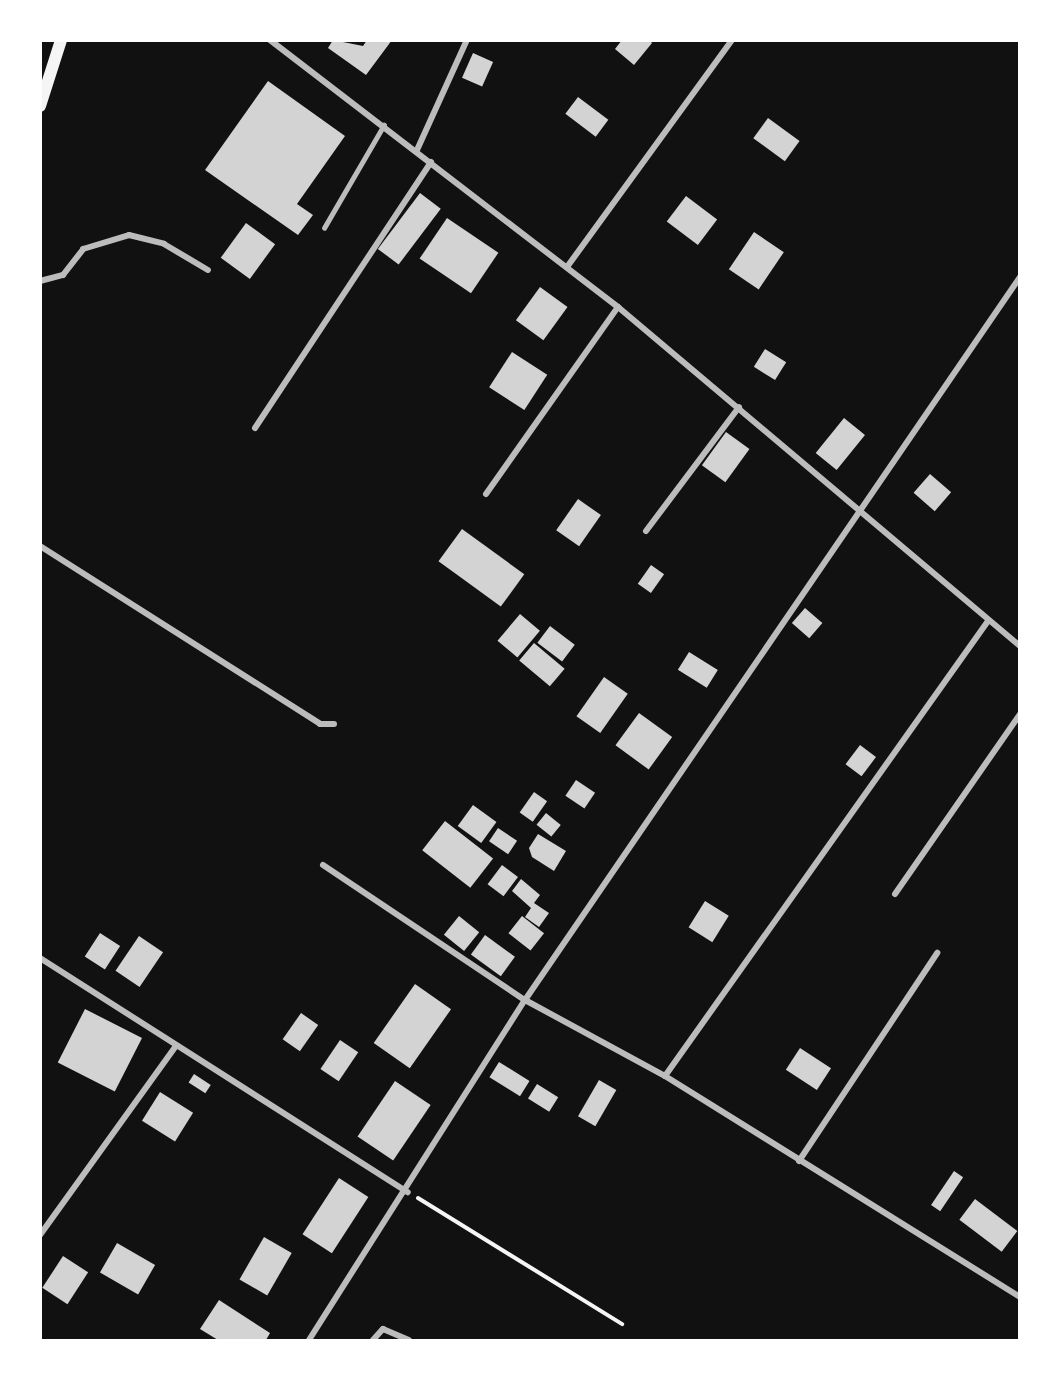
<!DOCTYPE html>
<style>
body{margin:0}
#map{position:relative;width:1060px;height:1381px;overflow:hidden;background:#111;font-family:Arial,sans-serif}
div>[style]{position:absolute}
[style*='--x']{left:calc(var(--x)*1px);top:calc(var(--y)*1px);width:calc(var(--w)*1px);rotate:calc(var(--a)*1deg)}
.building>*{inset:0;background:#d3d3d3;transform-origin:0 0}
.path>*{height:4px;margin:-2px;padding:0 2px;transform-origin:2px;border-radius:2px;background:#f5f5f5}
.service>*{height:4.5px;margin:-2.25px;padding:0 2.25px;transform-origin:2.25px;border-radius:2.25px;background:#bcbcbc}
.minor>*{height:6px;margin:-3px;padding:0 3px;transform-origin:3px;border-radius:3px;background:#bcbcbc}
.secondary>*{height:12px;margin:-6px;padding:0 6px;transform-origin:6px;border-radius:6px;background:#f5f5f5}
span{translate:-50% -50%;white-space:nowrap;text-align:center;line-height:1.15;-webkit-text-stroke:4.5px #fff;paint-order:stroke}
.frame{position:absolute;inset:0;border:42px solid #fff;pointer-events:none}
</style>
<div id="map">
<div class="building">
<div style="clip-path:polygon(333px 40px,363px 46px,367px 40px,392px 40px,366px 75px,328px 48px)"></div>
<div style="clip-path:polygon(622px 40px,649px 40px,652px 43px,634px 65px,615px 49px)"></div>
<div style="left:473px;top:53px;width:22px;height:27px;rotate:24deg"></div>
<div style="clip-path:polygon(268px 81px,345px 136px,297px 204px,313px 215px,298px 235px,205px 170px)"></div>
<div style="left:578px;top:97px;width:38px;height:21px;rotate:37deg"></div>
<div style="left:768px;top:118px;width:39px;height:25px;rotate:36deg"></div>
<div style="left:420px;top:193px;width:26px;height:70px;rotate:37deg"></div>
<div style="left:686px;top:196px;width:39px;height:32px;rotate:37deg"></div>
<div style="left:447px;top:218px;width:62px;height:49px;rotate:34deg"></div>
<div style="left:246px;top:223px;width:36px;height:43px;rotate:36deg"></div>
<div style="left:754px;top:232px;width:36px;height:45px;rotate:34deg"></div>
<div style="left:540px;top:287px;width:34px;height:41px;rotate:36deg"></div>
<div style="left:765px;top:349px;width:25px;height:21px;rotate:32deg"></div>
<div style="left:512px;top:352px;width:42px;height:42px;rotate:33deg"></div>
<div style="left:844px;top:418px;width:27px;height:45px;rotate:39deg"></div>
<div style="left:726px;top:432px;width:29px;height:41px;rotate:36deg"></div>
<div style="left:930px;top:474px;width:28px;height:25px;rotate:41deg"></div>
<div style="left:578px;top:499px;width:28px;height:38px;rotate:35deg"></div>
<div style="left:462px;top:529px;width:77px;height:40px;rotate:36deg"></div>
<div style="left:651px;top:565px;width:16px;height:23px;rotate:35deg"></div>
<div style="left:805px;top:608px;width:23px;height:20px;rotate:41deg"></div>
<div style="left:520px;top:614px;width:26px;height:35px;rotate:40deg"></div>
<div style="left:550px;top:626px;width:31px;height:21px;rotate:37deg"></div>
<div style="left:534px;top:643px;width:40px;height:23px;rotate:40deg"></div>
<div style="left:689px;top:652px;width:34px;height:21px;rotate:32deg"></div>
<div style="left:604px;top:677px;width:29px;height:48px;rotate:35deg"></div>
<div style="left:639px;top:713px;width:41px;height:40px;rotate:36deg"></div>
<div style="left:860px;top:745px;width:20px;height:24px;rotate:37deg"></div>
<div style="left:576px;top:780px;width:23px;height:19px;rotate:34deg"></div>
<div style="left:534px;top:792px;width:16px;height:25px;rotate:35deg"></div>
<div style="left:473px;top:805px;width:29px;height:26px;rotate:36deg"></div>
<div style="left:546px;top:813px;width:19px;height:15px;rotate:39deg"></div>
<div style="left:445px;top:821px;width:61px;height:37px;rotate:38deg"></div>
<div style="left:498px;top:828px;width:23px;height:16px;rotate:34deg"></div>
<div style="clip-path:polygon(538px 834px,566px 851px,554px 871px,532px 857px,529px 848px)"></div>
<div style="left:502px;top:865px;width:20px;height:24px;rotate:37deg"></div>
<div style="clip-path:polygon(521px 879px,540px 895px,534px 903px,549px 913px,539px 927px,525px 917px,531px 908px,512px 891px)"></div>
<div style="left:705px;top:901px;width:28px;height:31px;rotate:32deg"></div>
<div style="left:459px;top:916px;width:26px;height:24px;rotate:39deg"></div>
<div style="left:522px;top:916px;width:28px;height:22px;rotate:38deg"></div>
<div style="left:100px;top:933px;width:24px;height:28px;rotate:33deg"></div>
<div style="left:485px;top:935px;width:37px;height:24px;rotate:36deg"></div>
<div style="left:139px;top:936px;width:29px;height:42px;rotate:34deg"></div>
<div style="left:415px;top:984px;width:44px;height:72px;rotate:35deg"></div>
<div style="left:85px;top:1009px;width:64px;height:60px;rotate:27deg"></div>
<div style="left:301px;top:1013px;width:21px;height:32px;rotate:35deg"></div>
<div style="left:340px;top:1040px;width:22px;height:35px;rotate:34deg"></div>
<div style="left:800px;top:1048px;width:37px;height:26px;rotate:33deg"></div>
<div style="left:499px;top:1062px;width:36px;height:18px;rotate:32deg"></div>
<div style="left:194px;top:1074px;width:20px;height:10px;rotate:33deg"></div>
<div style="left:599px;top:1080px;width:20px;height:42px;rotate:30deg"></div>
<div style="left:395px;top:1081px;width:43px;height:67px;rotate:34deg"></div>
<div style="left:537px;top:1084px;width:25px;height:17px;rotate:32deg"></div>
<div style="left:160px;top:1092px;width:39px;height:34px;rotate:32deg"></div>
<div style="left:954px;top:1171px;width:11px;height:41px;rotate:34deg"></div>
<div style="left:339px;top:1178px;width:35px;height:67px;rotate:33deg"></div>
<div style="left:975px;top:1199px;width:53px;height:26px;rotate:37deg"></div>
<div style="left:264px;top:1237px;width:32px;height:49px;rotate:30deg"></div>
<div style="left:117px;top:1243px;width:44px;height:34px;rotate:30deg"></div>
<div style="left:63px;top:1256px;width:30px;height:38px;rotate:33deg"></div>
<div style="clip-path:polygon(219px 1300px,270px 1333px,266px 1340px,218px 1340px,200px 1329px)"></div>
</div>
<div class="path">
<div style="--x:418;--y:1198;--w:240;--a:31.7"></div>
</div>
<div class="service">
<div style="--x:324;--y:228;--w:119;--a:-59.8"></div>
</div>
<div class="minor">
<div style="--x:270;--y:40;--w:439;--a:37.5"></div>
<div style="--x:618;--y:307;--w:526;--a:40.14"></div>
<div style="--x:417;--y:150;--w:121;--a:-65.6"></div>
<div style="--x:567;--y:267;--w:281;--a:-54"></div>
<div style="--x:40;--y:281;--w:24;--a:-15"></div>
<div style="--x:63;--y:275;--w:33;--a:-52"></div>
<div style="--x:83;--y:249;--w:48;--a:-16.9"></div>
<div style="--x:129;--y:235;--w:36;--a:14"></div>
<div style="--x:164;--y:244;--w:51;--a:30.6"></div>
<div style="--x:255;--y:428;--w:319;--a:-56.5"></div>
<div style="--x:486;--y:494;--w:229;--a:-54.8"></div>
<div style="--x:646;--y:531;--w:155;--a:-53.1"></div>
<div style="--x:40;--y:546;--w:332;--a:32.4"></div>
<div style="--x:320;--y:724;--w:14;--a:0"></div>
<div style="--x:323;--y:865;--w:243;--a:33.8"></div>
<div style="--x:525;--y:1000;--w:159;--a:28.5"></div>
<div style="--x:665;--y:1076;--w:418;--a:31.9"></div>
<div style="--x:895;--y:894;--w:219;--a:-55.2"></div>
<div style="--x:40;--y:958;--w:436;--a:32.5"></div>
<div style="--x:665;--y:1076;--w:558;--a:-54.63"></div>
<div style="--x:799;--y:1161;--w:250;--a:-56.4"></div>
<div style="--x:40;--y:1235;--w:231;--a:-54.3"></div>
<div style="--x:309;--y:1340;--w:403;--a:-57.6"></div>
<div style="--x:525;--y:1000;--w:876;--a:-55.6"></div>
<div style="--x:373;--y:1340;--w:15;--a:-48"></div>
<div style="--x:383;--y:1329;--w:28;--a:23"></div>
</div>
<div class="secondary">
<div style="--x:40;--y:106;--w:69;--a:-72.3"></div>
</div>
<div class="frame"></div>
</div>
